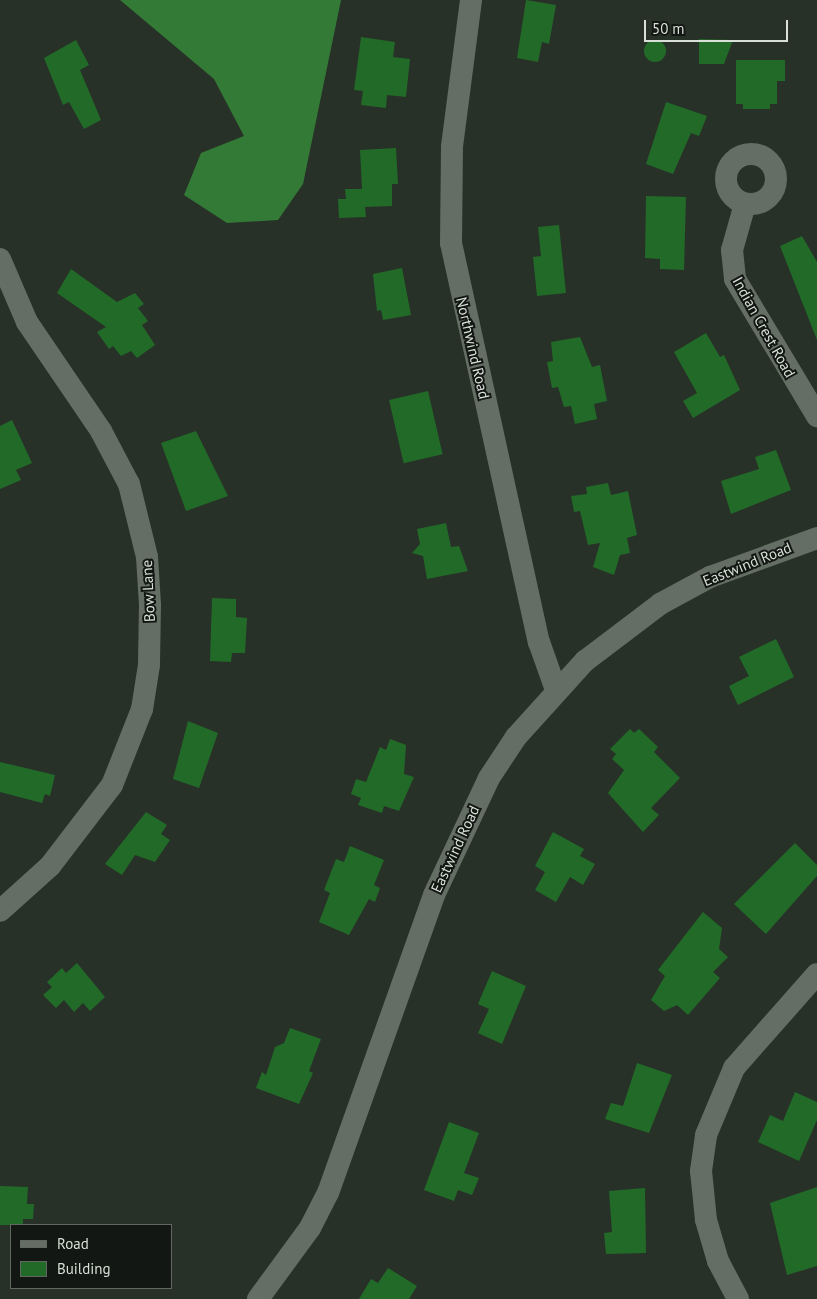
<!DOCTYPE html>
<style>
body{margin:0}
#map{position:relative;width:817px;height:1299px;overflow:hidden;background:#283128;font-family:"PT Sans",sans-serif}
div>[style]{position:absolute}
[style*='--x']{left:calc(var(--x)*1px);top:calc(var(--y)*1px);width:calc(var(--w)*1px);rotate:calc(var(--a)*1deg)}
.forest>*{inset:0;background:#337a37}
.building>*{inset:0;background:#226a28;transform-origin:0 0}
.round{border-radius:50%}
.minor>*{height:22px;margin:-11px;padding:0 11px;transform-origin:11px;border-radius:11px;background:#646e64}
.minor>.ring{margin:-11px;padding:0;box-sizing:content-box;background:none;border:22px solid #646e64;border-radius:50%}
span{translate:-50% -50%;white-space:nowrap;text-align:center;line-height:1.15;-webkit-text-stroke:4px #131713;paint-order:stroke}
.street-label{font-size:15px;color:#d9dfd9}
.legend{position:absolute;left:10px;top:1224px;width:162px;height:65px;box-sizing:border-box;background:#131713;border:1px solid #626762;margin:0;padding:6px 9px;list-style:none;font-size:15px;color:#d9dfd9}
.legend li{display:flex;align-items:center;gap:10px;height:25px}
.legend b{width:25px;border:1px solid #626762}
.scale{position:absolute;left:644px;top:20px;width:144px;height:22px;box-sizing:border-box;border:2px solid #d9dfd9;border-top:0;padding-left:6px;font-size:15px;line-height:18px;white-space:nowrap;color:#d9dfd9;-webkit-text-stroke:4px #131713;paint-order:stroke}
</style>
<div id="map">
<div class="forest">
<div style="clip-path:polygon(120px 0,341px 0,303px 184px,278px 220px,227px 223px,184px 195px,201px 153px,244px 136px,214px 79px)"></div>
</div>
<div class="building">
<div style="clip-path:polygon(526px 0,556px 5px,549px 44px,542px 42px,538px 62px,517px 58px)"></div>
<div style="clip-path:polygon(361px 37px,395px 42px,393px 57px,410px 59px,406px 97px,387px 95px,386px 108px,361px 105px,363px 91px,354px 90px)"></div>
<div style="clip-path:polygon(699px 39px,733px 40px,724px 64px,699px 64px)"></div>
<div style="clip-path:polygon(76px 40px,89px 65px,80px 70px,101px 120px,84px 129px,69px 102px,63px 105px,44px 58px)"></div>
<div class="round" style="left:644px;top:40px;width:22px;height:22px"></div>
<div style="clip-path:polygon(736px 60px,785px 60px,785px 81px,777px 81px,777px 104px,770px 104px,770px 109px,743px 109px,743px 104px,736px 104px)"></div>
<div style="clip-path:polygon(666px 102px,707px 116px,699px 136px,691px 133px,673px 174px,646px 164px)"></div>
<div style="clip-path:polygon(396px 148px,398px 184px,392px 184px,392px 206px,365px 207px,366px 217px,339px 218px,338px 199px,346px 199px,345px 189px,362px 189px,360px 150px)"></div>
<div style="clip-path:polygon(646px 196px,686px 197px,684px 270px,660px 269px,660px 259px,645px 258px)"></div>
<div style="clip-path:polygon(559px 225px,566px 293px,537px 296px,533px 257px,541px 256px,538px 227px)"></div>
<div style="clip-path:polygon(802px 236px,817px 262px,817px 340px,780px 246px)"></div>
<div style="clip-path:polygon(402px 268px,411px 315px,383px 320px,381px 310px,377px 311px,373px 274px)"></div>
<div style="clip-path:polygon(71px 269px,117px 302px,135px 293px,144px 304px,138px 308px,148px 321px,142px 325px,155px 345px,137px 358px,131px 351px,121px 356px,113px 346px,109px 349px,97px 332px,106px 327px,57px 293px)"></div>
<div style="clip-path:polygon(706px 333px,720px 357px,724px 355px,740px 390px,693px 418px,683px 401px,697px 393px,674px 352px)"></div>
<div style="clip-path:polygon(580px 337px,592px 367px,600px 365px,607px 401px,594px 404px,597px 419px,575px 424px,571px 406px,564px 407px,558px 387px,552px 388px,547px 362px,553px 361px,551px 342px)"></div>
<div style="left:428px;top:391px;width:65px;height:40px;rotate:77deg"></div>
<div style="clip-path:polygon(12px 420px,32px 463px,16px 470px,21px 480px,0 489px,0 426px)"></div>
<div style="clip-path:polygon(196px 431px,228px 496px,186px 511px,161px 443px)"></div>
<div style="clip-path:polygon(776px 450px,791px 490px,731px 514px,721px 481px,759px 469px,755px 457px)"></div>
<div style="clip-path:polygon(608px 483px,611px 495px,628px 491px,637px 535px,627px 538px,630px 553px,620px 555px,614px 575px,593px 567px,600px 543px,588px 545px,580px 511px,574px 512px,571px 496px,587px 494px,586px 487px)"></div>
<div style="clip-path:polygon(446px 523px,451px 547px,459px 546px,468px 571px,427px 579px,423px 556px,412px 553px,420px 544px,417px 529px)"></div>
<div style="clip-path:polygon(212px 598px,236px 599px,236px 617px,247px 618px,245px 653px,232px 653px,231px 662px,210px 661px)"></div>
<div style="clip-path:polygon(776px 639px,794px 677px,738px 705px,729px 686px,749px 676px,739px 657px)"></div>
<div style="clip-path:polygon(188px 721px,218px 733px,199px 788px,173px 779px)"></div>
<div style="clip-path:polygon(630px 729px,634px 733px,639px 729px,658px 747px,654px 752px,680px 778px,651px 808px,659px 815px,643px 832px,608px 793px,624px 770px,612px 759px,616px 754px,610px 749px)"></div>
<div style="clip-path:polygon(390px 739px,406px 745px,404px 774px,414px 777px,399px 811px,384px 806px,382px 813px,358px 805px,361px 798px,351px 794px,356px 779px,366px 782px,380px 747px,386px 750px)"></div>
<div style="clip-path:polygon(0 762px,55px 775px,50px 796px,45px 794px,42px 803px,0 792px)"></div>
<div style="clip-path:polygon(146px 812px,167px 825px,161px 834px,170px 840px,155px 862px,135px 855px,122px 875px,105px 864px)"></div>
<div style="clip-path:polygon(553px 832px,584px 849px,580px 856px,595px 864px,583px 885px,570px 877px,556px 902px,535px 890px,545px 872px,535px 866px)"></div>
<div style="clip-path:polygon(795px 843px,817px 865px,817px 876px,766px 934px,734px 904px)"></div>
<div style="clip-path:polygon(350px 846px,384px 860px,374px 885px,380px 888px,375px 902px,369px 899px,349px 935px,319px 922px,330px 893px,324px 890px,336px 859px,344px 862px)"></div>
<div style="clip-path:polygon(703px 912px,722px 928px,719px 949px,728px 957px,713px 972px,720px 978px,688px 1015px,677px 1005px,664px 1011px,651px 1000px,665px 976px,658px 970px)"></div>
<div style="clip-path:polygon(77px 963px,105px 997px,90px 1011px,83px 1003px,74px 1012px,64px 1000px,56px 1008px,43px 995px,52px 987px,47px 982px,62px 968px,66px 973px)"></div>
<div style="clip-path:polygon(492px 971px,526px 986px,502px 1044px,478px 1033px,489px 1009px,478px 1004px)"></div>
<div style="clip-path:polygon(290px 1028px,321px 1039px,309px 1071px,313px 1073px,299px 1104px,256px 1088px,262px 1072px,266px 1075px,275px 1047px,284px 1043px)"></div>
<div style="clip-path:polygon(637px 1063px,672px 1075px,649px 1133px,605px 1119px,611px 1103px,623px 1106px)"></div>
<div style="clip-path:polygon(795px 1092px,817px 1102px,817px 1120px,799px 1161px,758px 1142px,770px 1115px,783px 1121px)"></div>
<div style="clip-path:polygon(449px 1122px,479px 1133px,464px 1173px,479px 1178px,472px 1195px,458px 1190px,454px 1201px,424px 1190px)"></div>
<div style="clip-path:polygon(0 1186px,28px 1187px,27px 1204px,34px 1204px,33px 1219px,23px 1219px,23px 1225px,0 1225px)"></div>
<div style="clip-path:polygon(817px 1187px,817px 1266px,787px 1275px,770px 1203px)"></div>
<div style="clip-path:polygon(645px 1188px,646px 1253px,606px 1254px,604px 1233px,612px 1232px,609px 1191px)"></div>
<div style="clip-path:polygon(388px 1268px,417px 1286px,409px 1299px,359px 1299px,371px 1279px,378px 1283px)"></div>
</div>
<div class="minor">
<div style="--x:471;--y:0;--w:148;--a:97.4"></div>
<div style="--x:452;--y:147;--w:96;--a:90.6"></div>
<div style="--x:451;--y:243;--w:409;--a:77.6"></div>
<div style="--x:539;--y:642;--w:51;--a:70.5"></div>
<div class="ring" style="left:726px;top:154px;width:28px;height:28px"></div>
<div style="--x:745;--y:204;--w:48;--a:105.8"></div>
<div style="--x:732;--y:250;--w:29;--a:84"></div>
<div style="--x:735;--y:279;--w:160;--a:59.1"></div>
<div style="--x:0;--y:259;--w:69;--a:66.8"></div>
<div style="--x:27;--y:322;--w:132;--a:55.8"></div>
<div style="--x:101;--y:431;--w:60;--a:62.2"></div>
<div style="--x:129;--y:484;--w:75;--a:76.1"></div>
<div style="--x:147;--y:557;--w:48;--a:86.4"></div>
<div style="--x:150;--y:605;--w:60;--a:91"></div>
<div style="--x:149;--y:665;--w:45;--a:99"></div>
<div style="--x:142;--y:709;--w:82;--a:111.5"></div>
<div style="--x:112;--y:785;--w:102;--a:127.4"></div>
<div style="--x:50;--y:866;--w:67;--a:138"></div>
<div style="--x:258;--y:1299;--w:88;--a:-53.8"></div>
<div style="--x:310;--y:1228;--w:39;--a:-63"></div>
<div style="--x:328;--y:1193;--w:316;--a:-70.4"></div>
<div style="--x:434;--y:895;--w:129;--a:-64.8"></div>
<div style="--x:489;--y:778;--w:49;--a:-56.6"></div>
<div style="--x:516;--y:737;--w:103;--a:-47.8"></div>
<div style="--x:585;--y:661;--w:94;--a:-37.2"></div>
<div style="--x:660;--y:604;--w:57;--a:-28.4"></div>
<div style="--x:710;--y:577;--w:114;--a:-20"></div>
<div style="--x:738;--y:1299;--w:43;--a:-117.8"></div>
<div style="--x:718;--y:1261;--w:43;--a:-106.3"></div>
<div style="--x:706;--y:1220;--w:49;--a:-95.8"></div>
<div style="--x:701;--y:1171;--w:36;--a:-82"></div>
<div style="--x:706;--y:1135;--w:73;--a:-67.3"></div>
<div style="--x:734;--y:1068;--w:125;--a:-48.6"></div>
</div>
<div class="street-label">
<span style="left:764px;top:327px;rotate:61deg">Indian Crest Road</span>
<span style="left:473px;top:348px;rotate:77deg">Northwind Road</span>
<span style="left:747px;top:564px;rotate:-22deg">Eastwind Road</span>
<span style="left:148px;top:591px;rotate:-93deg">Bow Lane</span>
<span style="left:455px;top:849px;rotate:-65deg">Eastwind Road</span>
</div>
<ul class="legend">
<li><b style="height:6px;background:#646e64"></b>Road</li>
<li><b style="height:14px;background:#226a28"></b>Building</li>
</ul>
<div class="scale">50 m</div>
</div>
